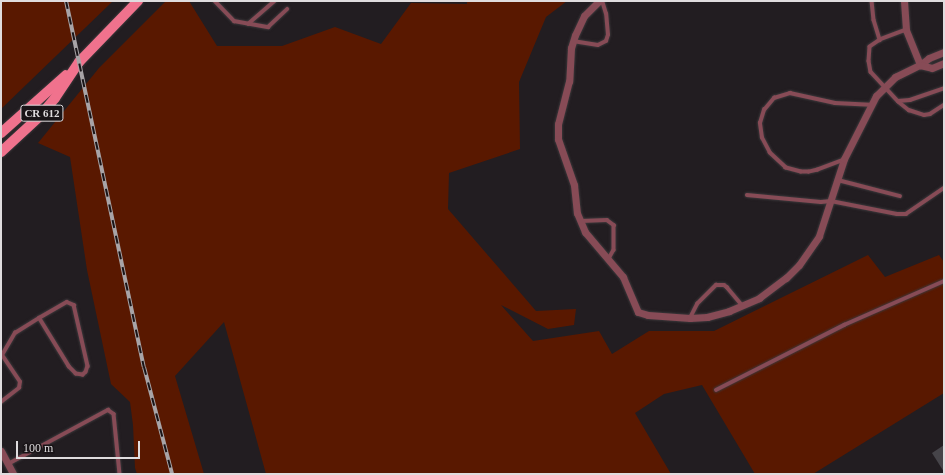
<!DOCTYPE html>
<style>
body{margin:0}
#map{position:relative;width:945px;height:475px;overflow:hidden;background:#221d21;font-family:"Times New Roman",serif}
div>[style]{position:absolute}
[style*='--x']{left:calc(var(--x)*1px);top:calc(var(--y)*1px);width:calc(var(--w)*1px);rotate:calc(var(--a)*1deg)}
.green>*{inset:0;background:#591800}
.building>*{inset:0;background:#464449}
.roads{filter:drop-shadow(0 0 1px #3c383b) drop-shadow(0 0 1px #3c383b)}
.service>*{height:3.5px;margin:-1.75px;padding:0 1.75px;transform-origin:1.75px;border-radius:1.75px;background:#874b56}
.minor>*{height:7px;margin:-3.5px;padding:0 3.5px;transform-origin:3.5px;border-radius:3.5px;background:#874b56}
.primary>*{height:10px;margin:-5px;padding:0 5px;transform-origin:5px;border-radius:5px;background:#f0728d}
.rail>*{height:4px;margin-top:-2px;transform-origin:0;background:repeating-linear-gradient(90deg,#191417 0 8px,#a8a4a7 0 16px);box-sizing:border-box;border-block:1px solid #a8a4a7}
span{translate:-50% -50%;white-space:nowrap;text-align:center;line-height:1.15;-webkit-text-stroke:3px #191417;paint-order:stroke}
.shield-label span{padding:1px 3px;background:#191417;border:1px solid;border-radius:3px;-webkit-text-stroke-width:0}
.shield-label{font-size:11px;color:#dfdcde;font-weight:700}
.frame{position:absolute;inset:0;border:2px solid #dfdcde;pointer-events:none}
.scale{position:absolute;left:16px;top:441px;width:124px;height:18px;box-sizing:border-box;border:2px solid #dfdcde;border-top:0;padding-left:5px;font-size:12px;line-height:14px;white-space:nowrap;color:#dfdcde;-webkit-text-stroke:3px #191417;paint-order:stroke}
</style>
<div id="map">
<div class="green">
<div style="clip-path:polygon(1px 1px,113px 1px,1px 109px)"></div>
<div style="clip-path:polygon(166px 1px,189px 1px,217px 46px,282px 46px,335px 27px,381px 44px,411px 3px,467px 4px,467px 1px,567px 1px,546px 17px,519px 82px,520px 149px,449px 173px,448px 209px,536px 311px,576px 309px,574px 325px,548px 329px,501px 305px,533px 341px,599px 331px,612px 354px,649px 331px,714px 331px,868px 255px,885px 277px,939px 255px,944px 262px,944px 393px,813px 474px,755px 474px,702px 385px,664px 394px,635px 413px,671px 474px,266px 474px,224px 322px,175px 376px,204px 474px,137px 474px,135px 468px,133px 425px,130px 402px,111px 384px,87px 270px,70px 157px,38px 143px,99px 68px)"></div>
</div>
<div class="building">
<div style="clip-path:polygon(944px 445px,944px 472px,932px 453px)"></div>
</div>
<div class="roads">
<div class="service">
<div style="--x:215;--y:1;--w:28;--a:46"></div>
<div style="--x:234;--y:21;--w:35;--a:10"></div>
<div style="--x:268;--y:27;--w:26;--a:-43"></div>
<div style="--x:872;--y:1;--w:19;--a:84"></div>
<div style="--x:874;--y:20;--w:21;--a:73"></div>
<div style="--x:248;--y:24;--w:35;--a:-41"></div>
<div style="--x:906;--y:30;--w:28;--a:159"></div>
<div style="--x:880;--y:40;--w:12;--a:145"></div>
<div style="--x:870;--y:47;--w:14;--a:94"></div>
<div style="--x:869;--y:61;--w:11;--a:80"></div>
<div style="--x:871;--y:72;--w:40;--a:47"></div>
<div style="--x:898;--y:101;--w:12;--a:-5"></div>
<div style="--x:910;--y:100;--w:36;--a:-19"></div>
<div style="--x:573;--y:41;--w:25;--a:9"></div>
<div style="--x:598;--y:45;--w:9;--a:-27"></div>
<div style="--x:606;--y:41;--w:6;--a:-72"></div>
<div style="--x:608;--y:35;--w:21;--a:-95"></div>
<div style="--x:606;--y:14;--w:14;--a:-107"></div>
<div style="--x:899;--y:102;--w:13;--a:39"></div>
<div style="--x:909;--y:110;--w:16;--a:18"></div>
<div style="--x:924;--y:115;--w:6;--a:-9"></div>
<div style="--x:930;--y:114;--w:17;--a:-33"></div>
<div style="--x:844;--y:160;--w:28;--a:159"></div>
<div style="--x:818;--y:170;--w:9;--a:167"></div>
<div style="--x:809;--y:172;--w:8;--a:180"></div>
<div style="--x:801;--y:172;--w:16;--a:-165"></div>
<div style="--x:786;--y:168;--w:22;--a:-137"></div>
<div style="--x:770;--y:153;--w:17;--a:-118"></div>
<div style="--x:762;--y:138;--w:15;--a:-98"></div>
<div style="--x:760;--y:123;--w:14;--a:-73"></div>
<div style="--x:764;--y:110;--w:16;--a:-50"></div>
<div style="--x:774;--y:98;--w:17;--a:-17"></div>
<div style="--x:790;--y:93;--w:46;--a:12.5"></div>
<div style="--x:835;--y:103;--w:35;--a:3"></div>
<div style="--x:838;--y:180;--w:64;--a:14.5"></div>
<div style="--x:747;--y:195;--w:74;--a:5.4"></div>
<div style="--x:821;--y:202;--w:10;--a:-6"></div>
<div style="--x:831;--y:201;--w:67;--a:11.1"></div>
<div style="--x:897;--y:214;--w:9;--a:0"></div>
<div style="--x:906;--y:214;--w:46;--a:-34.4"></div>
<div style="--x:581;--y:221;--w:26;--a:-2"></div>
<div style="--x:607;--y:220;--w:9;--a:36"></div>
<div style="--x:614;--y:225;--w:25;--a:90"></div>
<div style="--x:614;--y:250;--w:10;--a:119"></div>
<div style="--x:690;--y:318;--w:16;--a:-63"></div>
<div style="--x:697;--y:304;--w:27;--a:-45"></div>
<div style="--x:716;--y:285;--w:8;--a:0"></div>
<div style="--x:724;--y:285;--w:4;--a:34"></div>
<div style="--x:727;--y:287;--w:25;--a:50"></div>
<div style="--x:1;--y:357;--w:28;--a:-60"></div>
<div style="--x:15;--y:333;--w:28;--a:-32"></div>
<div style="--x:39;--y:318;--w:32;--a:-30"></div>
<div style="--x:67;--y:302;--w:8;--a:23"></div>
<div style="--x:74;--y:305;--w:63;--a:77.1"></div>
<div style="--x:88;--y:366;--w:6;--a:108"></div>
<div style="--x:86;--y:372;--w:4;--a:135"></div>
<div style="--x:83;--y:375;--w:7;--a:-172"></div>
<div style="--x:76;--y:374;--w:10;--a:-135"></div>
<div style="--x:69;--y:367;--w:57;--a:-121.5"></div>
<div style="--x:716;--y:390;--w:144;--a:-26.9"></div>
<div style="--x:844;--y:325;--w:109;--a:-23.7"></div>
<div style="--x:1;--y:402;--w:23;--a:-38"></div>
<div style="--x:19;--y:388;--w:6;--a:-81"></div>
<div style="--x:20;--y:382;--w:32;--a:-124"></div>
<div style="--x:8;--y:464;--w:114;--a:-28.4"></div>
<div style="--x:108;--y:410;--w:7;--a:34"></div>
<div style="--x:114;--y:414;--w:60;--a:84.3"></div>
</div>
<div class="minor">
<div style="--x:599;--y:1;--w:21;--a:135"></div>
<div style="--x:584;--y:16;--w:21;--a:115"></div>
<div style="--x:575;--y:35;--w:14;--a:107"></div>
<div style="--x:571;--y:48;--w:33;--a:93"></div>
<div style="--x:569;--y:81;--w:44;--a:104.3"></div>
<div style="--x:558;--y:124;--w:15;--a:90"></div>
<div style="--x:558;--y:139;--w:49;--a:70.8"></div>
<div style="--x:574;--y:185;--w:28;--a:84"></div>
<div style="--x:577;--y:213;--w:21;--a:67"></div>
<div style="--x:585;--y:232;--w:59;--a:49.8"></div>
<div style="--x:623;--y:277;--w:38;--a:67"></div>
<div style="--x:638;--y:312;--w:10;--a:17"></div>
<div style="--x:648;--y:315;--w:42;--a:4.1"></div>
<div style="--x:690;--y:318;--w:17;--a:-3"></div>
<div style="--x:707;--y:317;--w:23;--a:-15"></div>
<div style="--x:729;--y:311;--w:33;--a:-23"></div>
<div style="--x:759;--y:298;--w:34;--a:-37"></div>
<div style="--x:786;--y:278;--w:18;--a:-45"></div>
<div style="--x:799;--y:265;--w:35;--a:-55"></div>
<div style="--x:819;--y:236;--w:81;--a:-72"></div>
<div style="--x:844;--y:159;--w:71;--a:-63.1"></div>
<div style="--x:876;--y:96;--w:27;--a:-45"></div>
<div style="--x:895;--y:77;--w:28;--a:-26"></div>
<div style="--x:920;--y:65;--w:11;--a:-38"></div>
<div style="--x:929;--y:58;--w:16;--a:-22"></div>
<div style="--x:904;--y:1;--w:29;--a:86"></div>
<div style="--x:906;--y:30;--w:38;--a:68"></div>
<div style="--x:920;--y:65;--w:12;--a:14"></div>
<div style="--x:932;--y:68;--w:13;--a:-23"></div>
<div style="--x:1;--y:451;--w:26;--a:62"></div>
</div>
<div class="primary">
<div style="--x:1;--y:133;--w:87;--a:-41.7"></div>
<div style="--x:1;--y:152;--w:53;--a:-42.7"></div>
<div style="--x:40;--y:116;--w:23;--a:-50"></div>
<div style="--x:55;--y:98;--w:43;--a:-56.3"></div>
<div style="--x:79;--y:62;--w:85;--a:-46"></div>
</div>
</div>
<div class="rail">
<div style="--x:66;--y:1;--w:374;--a:78"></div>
<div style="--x:144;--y:367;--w:111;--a:75.3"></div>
</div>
<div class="shield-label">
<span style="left:42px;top:113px">CR 612</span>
</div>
<div class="frame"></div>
<div class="scale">100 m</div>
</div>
